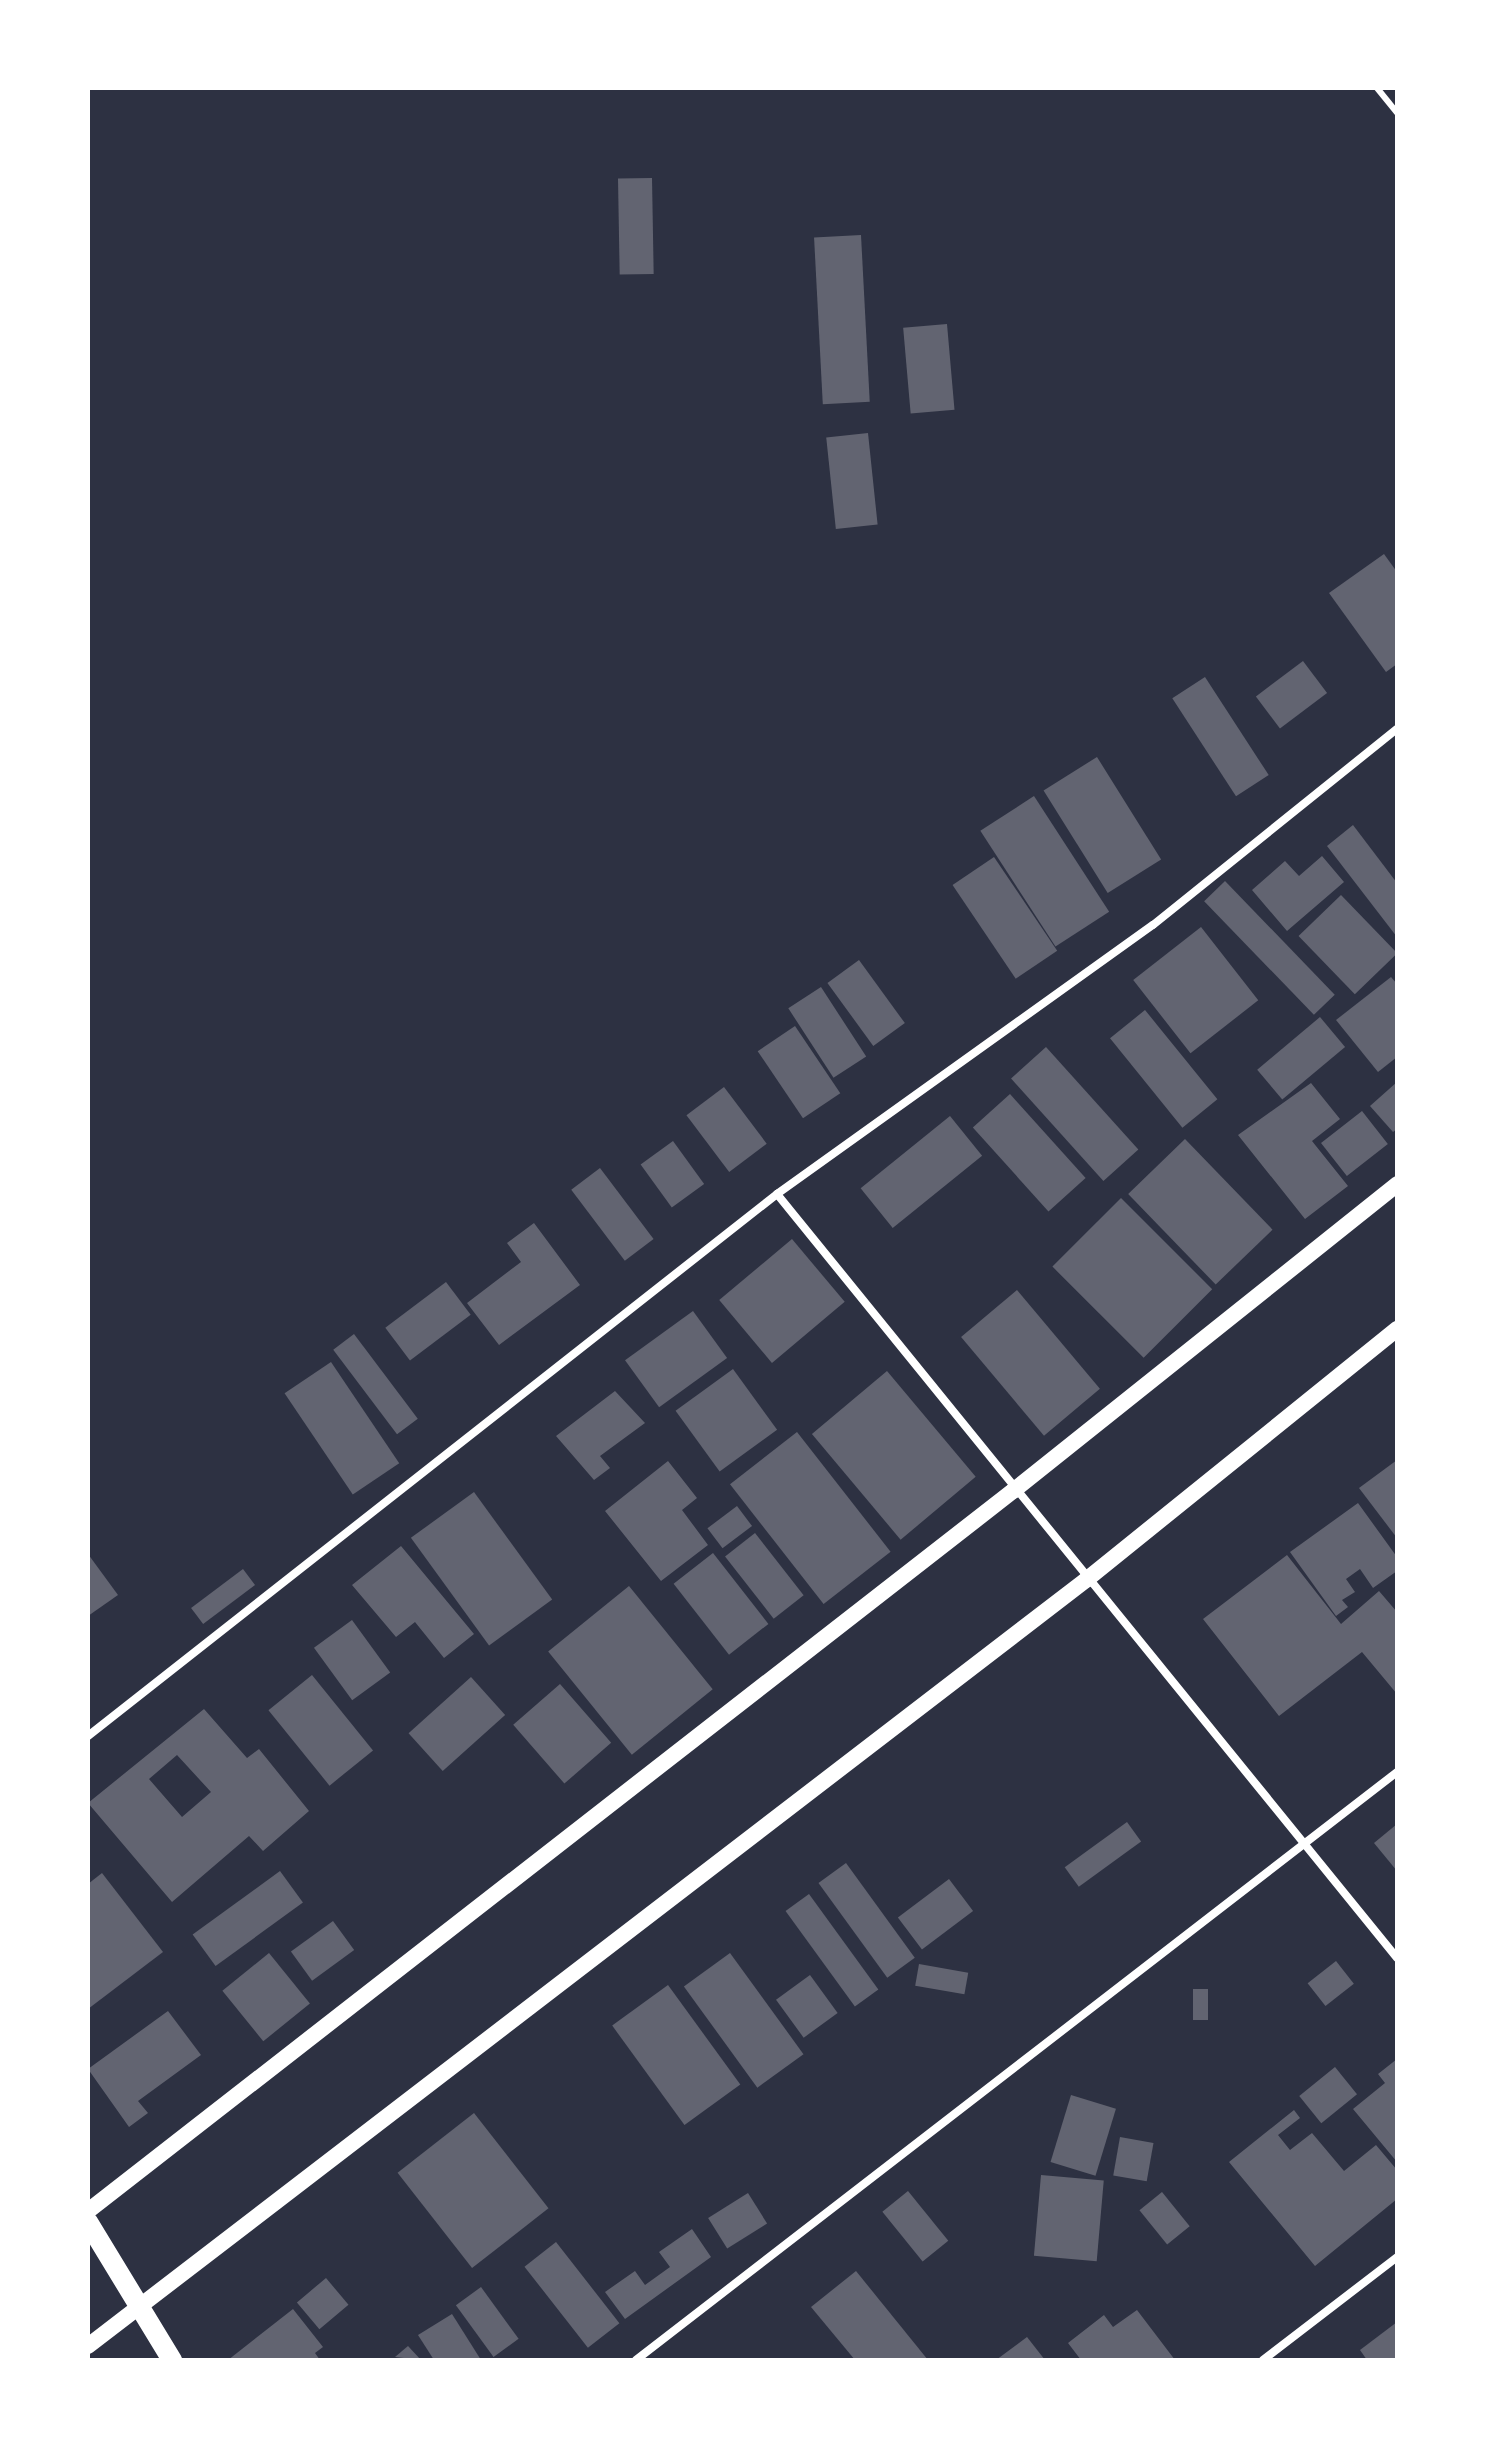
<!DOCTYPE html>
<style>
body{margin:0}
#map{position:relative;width:1485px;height:2448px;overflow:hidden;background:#2d3142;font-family:Quicksand,sans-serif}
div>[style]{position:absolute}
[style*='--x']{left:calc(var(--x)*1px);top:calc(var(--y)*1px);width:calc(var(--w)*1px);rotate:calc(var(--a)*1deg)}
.building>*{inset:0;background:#626471;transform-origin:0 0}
.service>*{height:6px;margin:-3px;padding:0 3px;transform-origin:3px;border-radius:3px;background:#fff}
.minor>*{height:8px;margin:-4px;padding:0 4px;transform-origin:4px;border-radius:4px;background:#fff}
.secondary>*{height:16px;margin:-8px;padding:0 8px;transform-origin:8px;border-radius:8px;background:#fff}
.primary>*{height:20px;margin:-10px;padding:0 10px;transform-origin:10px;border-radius:10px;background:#fff}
span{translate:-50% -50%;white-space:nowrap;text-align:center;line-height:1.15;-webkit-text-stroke:7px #fff;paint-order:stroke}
.frame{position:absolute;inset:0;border:90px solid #fff;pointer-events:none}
</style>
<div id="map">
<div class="building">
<div style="left:652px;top:178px;width:96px;height:34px;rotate:89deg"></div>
<div style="left:861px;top:235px;width:167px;height:47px;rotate:87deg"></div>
<div style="left:947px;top:324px;width:86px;height:44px;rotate:85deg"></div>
<div style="left:868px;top:433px;width:92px;height:42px;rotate:84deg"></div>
<div style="clip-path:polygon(1384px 554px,1397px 572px,1397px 664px,1386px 672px,1329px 593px)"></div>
<div style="left:1303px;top:661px;width:40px;height:59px;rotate:53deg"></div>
<div style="left:1205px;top:677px;width:117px;height:39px;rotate:57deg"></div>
<div style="left:1097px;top:757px;width:121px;height:63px;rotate:58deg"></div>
<div style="left:1034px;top:796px;width:138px;height:64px;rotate:57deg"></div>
<div style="clip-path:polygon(1353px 825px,1397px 883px,1397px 937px,1327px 846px)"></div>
<div style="clip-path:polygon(1322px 856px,1344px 882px,1287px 931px,1252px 890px,1285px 861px,1299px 876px)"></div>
<div style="left:994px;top:857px;width:113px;height:50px;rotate:56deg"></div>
<div style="left:1225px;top:881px;width:158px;height:29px;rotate:46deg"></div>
<div style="left:1341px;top:895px;width:81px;height:59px;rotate:46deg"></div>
<div style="left:1201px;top:927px;width:93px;height:86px;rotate:52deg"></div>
<div style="left:859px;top:960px;width:78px;height:39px;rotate:54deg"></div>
<div style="clip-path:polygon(1391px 977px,1397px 984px,1397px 1057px,1378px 1072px,1336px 1020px)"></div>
<div style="left:821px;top:987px;width:83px;height:39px;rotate:57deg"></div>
<div style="left:1145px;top:1010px;width:115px;height:45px;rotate:51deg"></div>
<div style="left:1320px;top:1017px;width:39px;height:82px;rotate:50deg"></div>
<div style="left:795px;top:1026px;width:81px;height:45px;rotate:56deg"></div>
<div style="left:1046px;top:1047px;width:138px;height:47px;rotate:48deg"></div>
<div style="clip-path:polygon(1397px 1082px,1397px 1129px,1393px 1132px,1370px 1106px)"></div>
<div style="clip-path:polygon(1311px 1083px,1340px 1119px,1312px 1141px,1348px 1186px,1305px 1219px,1238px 1135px)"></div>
<div style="left:724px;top:1087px;width:71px;height:47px;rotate:53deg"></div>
<div style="left:1010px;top:1094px;width:113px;height:50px;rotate:48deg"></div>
<div style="left:1362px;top:1111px;width:42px;height:52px;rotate:52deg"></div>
<div style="left:950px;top:1116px;width:51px;height:115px;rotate:51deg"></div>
<div style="left:1185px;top:1139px;width:126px;height:79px;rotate:46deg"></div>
<div style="left:673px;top:1141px;width:53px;height:40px;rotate:54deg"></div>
<div style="left:600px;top:1168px;width:89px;height:36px;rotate:53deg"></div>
<div style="left:1121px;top:1198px;width:129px;height:97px;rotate:45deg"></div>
<div style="clip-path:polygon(534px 1223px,580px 1285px,499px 1345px,467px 1303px,521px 1262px,507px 1243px)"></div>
<div style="left:792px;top:1239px;width:82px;height:95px;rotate:50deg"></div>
<div style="left:446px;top:1282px;width:41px;height:76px;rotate:53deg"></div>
<div style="left:1017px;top:1290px;width:129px;height:73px;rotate:50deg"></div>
<div style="left:693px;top:1311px;width:58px;height:84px;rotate:54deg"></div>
<div style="left:354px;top:1334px;width:106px;height:26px;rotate:53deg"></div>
<div style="left:331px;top:1362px;width:122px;height:56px;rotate:56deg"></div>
<div style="left:733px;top:1369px;width:75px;height:71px;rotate:54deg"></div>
<div style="left:887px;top:1371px;width:138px;height:98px;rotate:50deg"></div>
<div style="clip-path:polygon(615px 1391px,645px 1423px,600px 1456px,610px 1468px,594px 1480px,556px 1436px)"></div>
<div style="left:797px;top:1432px;width:152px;height:85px;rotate:52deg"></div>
<div style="clip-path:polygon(1397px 1460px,1397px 1538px,1359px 1488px)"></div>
<div style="clip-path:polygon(668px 1461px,697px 1498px,682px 1510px,708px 1545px,661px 1581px,605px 1511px)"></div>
<div style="left:474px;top:1492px;width:133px;height:78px;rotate:54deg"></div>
<div style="clip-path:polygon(1358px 1503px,1397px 1557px,1397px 1571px,1373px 1588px,1360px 1569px,1346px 1579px,1355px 1592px,1342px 1600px,1348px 1607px,1336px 1616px,1290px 1552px)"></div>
<div style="left:737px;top:1506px;width:25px;height:37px;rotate:53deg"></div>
<div style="left:755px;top:1533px;width:79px;height:38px;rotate:52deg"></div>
<div style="clip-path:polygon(401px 1546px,474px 1634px,444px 1658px,415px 1622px,396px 1637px,352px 1585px)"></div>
<div style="left:713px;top:1553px;width:90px;height:50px;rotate:52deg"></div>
<div style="clip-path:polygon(88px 1554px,118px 1595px,88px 1616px)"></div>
<div style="clip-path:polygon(1287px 1555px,1341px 1624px,1379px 1591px,1397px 1612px,1397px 1694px,1362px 1652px,1279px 1716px,1203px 1619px)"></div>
<div style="left:243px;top:1569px;width:20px;height:65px;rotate:53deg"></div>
<div style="left:629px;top:1586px;width:133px;height:104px;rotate:51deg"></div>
<div style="left:352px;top:1620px;width:65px;height:47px;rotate:54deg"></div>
<div style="left:312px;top:1675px;width:97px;height:56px;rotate:51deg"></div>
<div style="left:471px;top:1677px;width:51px;height:84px;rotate:48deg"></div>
<div style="left:560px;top:1684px;width:78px;height:62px;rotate:49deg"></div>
<div style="clip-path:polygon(evenodd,204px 1709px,247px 1758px,259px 1749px,309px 1811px,263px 1851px,249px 1836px,172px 1902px,88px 1803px,204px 1709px,177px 1755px,211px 1792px,182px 1817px,149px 1779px,177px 1755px)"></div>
<div style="left:1127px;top:1822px;width:24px;height:77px;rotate:54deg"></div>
<div style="clip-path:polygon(1397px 1824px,1397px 1871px,1374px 1843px)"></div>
<div style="left:846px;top:1863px;width:117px;height:34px;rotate:54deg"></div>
<div style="left:280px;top:1871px;width:39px;height:108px;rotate:54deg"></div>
<div style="clip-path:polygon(102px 1873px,163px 1952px,88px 2009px,88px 1884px)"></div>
<div style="left:949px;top:1879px;width:40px;height:64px;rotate:53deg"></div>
<div style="left:809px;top:1894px;width:118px;height:29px;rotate:54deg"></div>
<div style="left:333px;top:1921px;width:36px;height:52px;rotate:54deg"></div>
<div style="left:269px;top:1953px;width:65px;height:60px;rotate:51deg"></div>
<div style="left:730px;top:1953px;width:125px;height:57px;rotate:54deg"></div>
<div style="left:1336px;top:1961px;width:29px;height:36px;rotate:52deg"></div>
<div style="left:919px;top:1964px;width:50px;height:22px;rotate:10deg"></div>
<div style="left:810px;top:1975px;width:47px;height:42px;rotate:54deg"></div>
<div style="left:668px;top:1985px;width:123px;height:69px;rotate:54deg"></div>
<div style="left:1193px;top:1989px;width:15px;height:31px"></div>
<div style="clip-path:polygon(168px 2011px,201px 2055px,138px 2101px,148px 2113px,129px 2127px,88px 2069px)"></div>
<div style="clip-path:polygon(1397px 2059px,1397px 2162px,1353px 2109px,1385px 2083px,1378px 2074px)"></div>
<div style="left:1335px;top:2067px;width:35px;height:46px;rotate:51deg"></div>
<div style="left:1071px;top:2095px;width:47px;height:70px;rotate:17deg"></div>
<div style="clip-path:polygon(1294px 2110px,1300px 2118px,1278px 2135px,1290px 2150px,1312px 2133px,1344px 2171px,1376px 2145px,1397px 2170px,1397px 2199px,1315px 2266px,1229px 2162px)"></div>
<div style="left:474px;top:2113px;width:121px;height:97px;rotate:52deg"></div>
<div style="left:1120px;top:2137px;width:34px;height:39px;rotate:10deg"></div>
<div style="left:1041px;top:2175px;width:63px;height:81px;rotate:5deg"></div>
<div style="left:908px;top:2191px;width:64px;height:33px;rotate:51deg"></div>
<div style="left:1162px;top:2192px;width:44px;height:29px;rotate:51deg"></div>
<div style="left:748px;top:2193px;width:36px;height:47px;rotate:58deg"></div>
<div style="clip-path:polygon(692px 2229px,711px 2257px,625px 2319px,605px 2292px,635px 2271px,645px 2285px,670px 2267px,659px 2252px)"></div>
<div style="left:556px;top:2242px;width:103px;height:40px;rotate:52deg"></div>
<div style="clip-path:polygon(856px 2271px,928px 2360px,855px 2360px,811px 2307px)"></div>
<div style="left:326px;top:2278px;width:35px;height:38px;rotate:50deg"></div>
<div style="left:481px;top:2287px;width:64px;height:31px;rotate:54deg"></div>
<div style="clip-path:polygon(293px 2309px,323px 2347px,315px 2353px,320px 2360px,228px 2360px)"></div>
<div style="clip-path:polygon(1137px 2310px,1175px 2360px,1081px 2360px,1068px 2343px,1104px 2315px,1113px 2327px)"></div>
<div style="clip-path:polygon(452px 2314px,481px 2360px,434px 2360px,418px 2335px)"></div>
<div style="clip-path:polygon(1397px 2322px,1397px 2360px,1367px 2360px,1360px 2350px)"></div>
<div style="clip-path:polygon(1027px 2337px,1045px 2360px,996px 2360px)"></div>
<div style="clip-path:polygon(408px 2346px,421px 2360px,395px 2357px)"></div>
</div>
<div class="service">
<div style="--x:1377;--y:88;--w:32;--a:51"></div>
</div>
<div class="minor">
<div style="--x:777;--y:1194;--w:984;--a:50.94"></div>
<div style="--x:88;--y:1736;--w:877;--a:-38.19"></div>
<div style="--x:777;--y:1194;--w:462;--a:-35.6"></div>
<div style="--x:1153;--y:925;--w:313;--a:-38.8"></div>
<div style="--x:636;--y:2360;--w:962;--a:-37.69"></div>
<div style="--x:1263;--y:2360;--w:169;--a:-37.5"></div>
</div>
<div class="secondary">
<div style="--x:88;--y:2211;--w:1172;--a:-37.9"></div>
<div style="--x:1013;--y:1491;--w:492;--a:-38.6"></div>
<div style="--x:88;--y:2346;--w:1258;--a:-37.51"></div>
<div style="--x:1086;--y:1580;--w:400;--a:-38.9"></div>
</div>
<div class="primary">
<div style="--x:88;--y:2222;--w:162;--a:58.7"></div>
</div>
<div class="frame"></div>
</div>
